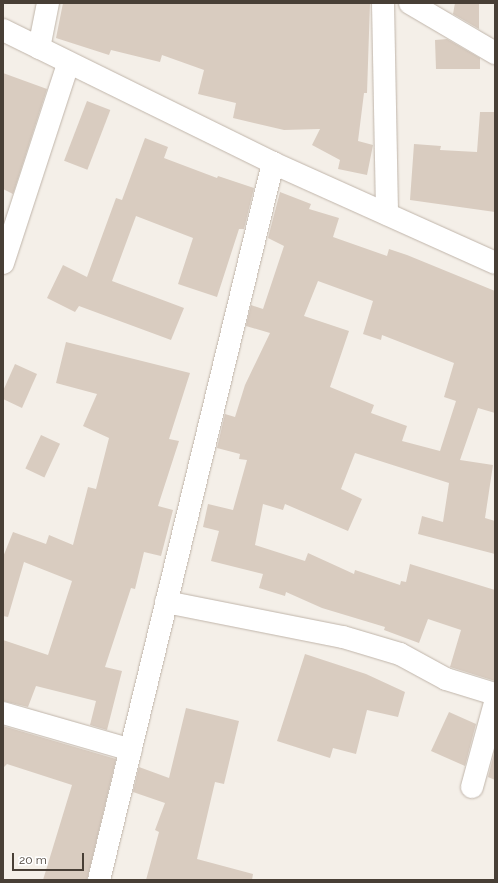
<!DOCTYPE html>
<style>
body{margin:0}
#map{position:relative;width:498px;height:883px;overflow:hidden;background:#f4efe8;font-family:Raleway,sans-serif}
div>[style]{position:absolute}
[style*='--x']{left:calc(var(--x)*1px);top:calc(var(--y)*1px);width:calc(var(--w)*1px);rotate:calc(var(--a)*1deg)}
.building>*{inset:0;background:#d9ccc0;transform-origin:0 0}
.roads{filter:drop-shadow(0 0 1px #c0b5aa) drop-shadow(0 0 1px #c0b5aa)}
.minor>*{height:22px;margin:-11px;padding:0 11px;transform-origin:11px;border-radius:11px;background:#fff}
.tertiary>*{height:22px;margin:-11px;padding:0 11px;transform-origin:11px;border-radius:11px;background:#fff}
span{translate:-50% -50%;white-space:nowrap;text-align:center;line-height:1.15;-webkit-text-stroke:4px #fff;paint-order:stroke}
.frame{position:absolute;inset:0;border:4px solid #483f36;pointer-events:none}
.scale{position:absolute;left:12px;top:853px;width:72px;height:18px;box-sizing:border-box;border:2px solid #483f36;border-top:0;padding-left:5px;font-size:12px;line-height:14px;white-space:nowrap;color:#483f36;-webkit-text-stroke:3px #fff;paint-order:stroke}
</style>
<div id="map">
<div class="building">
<div style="clip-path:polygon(63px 3px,370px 3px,367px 93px,364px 93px,358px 141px,373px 145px,367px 175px,338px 169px,340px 160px,312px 145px,320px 129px,284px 130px,233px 118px,236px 103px,198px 94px,204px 70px,162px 55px,160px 62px,111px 50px,109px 55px,56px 38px)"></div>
<div style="clip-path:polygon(455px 3px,479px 3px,479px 29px,453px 14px)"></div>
<div style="clip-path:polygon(447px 39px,480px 58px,480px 69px,436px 69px,435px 40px)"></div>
<div style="clip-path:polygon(3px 73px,47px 89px,13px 194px,3px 189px)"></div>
<div style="left:87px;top:101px;width:25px;height:64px;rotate:21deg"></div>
<div style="clip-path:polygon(480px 112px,495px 112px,495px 212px,410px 200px,414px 144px,441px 146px,440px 150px,477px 152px)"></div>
<div style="clip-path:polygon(145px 138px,168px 147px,164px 158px,217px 178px,218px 176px,254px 188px,244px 229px,239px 229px,217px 297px,178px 284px,193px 238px,136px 216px,112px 281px,184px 308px,171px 340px,79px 306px,75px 312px,47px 298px,63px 265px,87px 277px,116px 198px,122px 200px)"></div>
<div style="clip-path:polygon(evenodd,280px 192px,311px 204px,309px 209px,339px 218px,333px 237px,387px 256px,389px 249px,407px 255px,495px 291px,495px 413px,478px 408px,460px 460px,493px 465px,485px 518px,495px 521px,495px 554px,418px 534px,422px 516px,443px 522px,449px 483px,355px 453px,341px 489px,362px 499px,348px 531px,285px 504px,283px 510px,263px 504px,255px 545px,305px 561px,308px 553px,354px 574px,355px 570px,400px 585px,401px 581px,406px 582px,410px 564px,495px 590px,495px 681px,450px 667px,461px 630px,428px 619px,419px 643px,384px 630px,385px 627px,322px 608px,286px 592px,285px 596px,259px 588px,263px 574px,211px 561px,219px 531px,203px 527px,208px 504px,233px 510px,247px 460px,239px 459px,240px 454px,217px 448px,225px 414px,235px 417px,245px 385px,270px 333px,246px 326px,251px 305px,263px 309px,284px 246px,268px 238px,280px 192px,318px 281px,373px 301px,363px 334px,381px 340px,382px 335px,454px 363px,444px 397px,456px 401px,440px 451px,402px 441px,407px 426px,371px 413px,374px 405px,330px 387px,349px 331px,304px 316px,318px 281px)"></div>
<div style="clip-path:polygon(66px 342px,190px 373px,169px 439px,179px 441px,158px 506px,173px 510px,161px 556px,144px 552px,135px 589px,131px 588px,105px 667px,122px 671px,107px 730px,90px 725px,96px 701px,36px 686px,28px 707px,3px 701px,3px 640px,48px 655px,72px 581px,24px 562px,8px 617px,3px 616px,3px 557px,13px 532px,46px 544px,49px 535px,73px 545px,88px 487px,96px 489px,109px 438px,83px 426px,97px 394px,56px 383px)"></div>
<div style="clip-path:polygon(15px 364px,37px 374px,22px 408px,3px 399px,3px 391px)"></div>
<div style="left:41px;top:435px;width:21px;height:37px;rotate:25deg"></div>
<div style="clip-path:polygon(305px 654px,366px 674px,405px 692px,398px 717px,367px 710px,356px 754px,333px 748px,330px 758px,277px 741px)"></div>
<div style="clip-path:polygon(186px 708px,239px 721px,224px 784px,215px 782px,197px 859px,253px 874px,252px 880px,146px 880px,159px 832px,155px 830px,165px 803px,133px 792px,139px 767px,169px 778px)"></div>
<div style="clip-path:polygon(449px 712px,476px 724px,465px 766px,431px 751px)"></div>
<div style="clip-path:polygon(3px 726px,116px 759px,87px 880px,43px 880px,72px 785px,7px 764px,3px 768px)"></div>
<div style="clip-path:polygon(495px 750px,495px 780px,488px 777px)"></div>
</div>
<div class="roads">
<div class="minor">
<div style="--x:383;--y:3;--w:211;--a:88.9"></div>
<div style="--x:410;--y:3;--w:99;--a:30.5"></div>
<div style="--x:39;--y:48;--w:46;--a:-78.7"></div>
<div style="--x:3;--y:263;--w:209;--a:-71.9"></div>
<div style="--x:166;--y:602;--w:180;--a:11.2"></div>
<div style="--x:343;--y:637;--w:59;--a:16.6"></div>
<div style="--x:400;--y:654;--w:52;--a:28.5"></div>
<div style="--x:446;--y:679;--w:51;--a:17"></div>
<div style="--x:3;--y:713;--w:133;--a:16.1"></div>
<div style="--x:472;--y:787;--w:87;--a:-74.7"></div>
<div style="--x:99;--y:880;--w:738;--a:-76.36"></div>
</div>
<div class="tertiary">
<div style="--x:3;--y:30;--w:301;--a:26.2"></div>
<div style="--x:273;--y:163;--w:243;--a:24.2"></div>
</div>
</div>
<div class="frame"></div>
<div class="scale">20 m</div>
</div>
